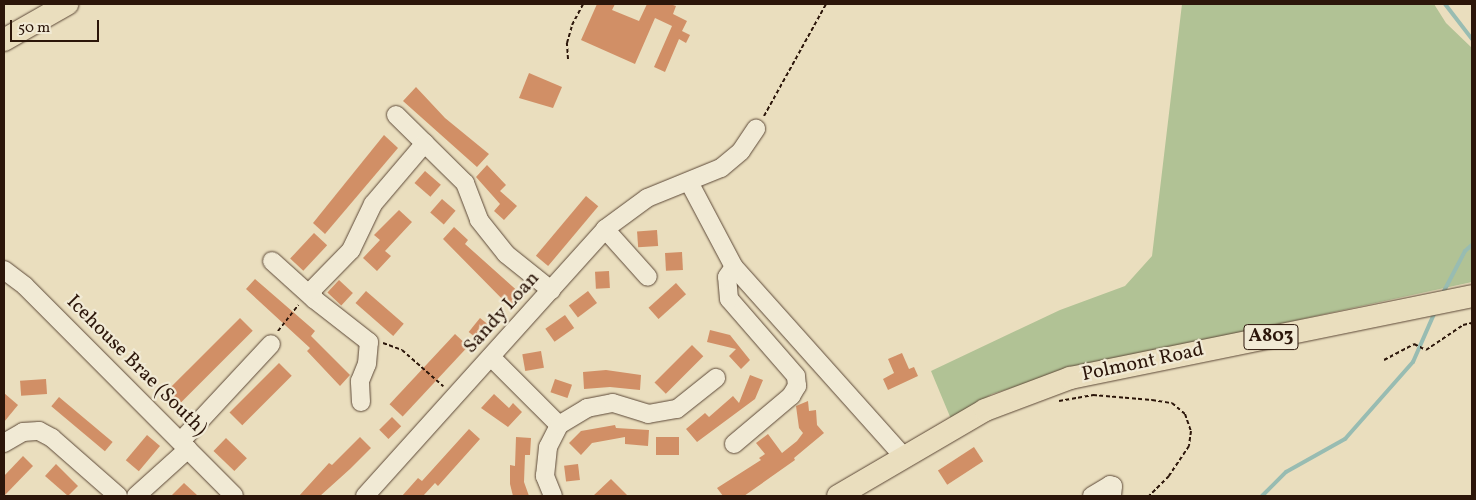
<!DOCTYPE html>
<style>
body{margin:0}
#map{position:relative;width:1476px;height:500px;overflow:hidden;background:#eadebe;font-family:Vollkorn,serif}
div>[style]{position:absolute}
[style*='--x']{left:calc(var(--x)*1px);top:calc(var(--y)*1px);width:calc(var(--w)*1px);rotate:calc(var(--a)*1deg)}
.green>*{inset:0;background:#b1c295}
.stream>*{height:4px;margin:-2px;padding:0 2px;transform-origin:2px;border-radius:2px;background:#98bcb2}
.building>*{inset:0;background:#d18f66;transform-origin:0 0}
.path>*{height:2px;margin-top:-1px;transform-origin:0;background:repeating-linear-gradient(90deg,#2c160a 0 4px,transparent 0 6.5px)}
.roads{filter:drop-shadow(0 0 1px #5c4837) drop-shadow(0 0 1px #5c4837)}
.minor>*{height:18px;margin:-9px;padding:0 9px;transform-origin:9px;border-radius:9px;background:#f1ead5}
.major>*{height:22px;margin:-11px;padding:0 11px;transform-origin:11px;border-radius:11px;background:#eadebe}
span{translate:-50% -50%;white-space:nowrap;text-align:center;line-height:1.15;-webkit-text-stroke:4.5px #f1ead5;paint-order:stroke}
.shield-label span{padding:1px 4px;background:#f1ead5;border:1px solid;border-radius:4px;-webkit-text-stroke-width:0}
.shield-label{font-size:19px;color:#2c160a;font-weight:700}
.street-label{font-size:20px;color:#2c160a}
.frame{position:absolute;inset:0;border:5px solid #2c160a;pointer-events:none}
.scale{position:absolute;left:10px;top:20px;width:89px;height:22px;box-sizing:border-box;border:2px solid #2c160a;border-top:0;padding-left:6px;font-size:15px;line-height:18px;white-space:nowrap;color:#2c160a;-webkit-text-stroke:4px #f1ead5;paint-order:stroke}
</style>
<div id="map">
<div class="green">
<div style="clip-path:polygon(1182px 4px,1434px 4px,1446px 23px,1472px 48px,1472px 282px,1072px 369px,992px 394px,951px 419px,931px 371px,1060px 310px,1125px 286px,1152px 256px)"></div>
</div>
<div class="stream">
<div style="--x:1445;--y:4;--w:44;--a:52.4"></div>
<div style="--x:1444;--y:291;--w:45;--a:-62.3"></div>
<div style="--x:1465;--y:251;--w:9;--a:-41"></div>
<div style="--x:1262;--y:496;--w:34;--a:-45"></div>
<div style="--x:1286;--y:472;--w:68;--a:-29.2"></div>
<div style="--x:1345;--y:439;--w:103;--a:-48.6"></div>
<div style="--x:1413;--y:362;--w:52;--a:-66.4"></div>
</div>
<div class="building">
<div style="clip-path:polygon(597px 4px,615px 4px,612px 10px,639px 21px,647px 4px,670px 4px,676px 6px,673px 14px,687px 21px,682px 31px,690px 35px,686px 43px,679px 39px,665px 72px,654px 67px,672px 26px,655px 18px,635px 64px,581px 40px)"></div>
<div style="clip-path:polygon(529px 73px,562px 87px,553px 108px,519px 98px)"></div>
<div style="clip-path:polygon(416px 87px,445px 118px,489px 154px,477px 167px,403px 101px)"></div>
<div style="clip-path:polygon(384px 135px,398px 148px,325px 234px,313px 223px)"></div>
<div style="clip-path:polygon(487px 165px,506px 185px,500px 191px,517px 206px,504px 220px,494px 211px,500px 204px,476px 177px)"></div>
<div style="left:425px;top:171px;width:21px;height:16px;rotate:41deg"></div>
<div style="left:586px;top:196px;width:16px;height:78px;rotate:40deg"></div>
<div style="left:442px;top:199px;width:18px;height:18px;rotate:41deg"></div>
<div style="clip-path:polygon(399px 210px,412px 222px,385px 251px,391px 256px,377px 271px,363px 258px,380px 240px,374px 235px)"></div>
<div style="clip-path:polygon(454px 227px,468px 240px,465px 244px,521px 294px,510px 307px,443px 239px)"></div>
<div style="left:657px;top:230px;width:16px;height:20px;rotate:86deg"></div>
<div style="left:314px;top:233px;width:18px;height:35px;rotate:43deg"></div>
<div style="left:682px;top:252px;width:18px;height:17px;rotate:87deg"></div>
<div style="left:609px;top:271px;width:17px;height:14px;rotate:87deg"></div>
<div style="clip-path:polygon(255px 279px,315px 331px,311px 336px,350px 375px,340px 386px,307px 351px,310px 348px,246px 289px)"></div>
<div style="left:339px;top:280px;width:19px;height:17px;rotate:43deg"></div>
<div style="left:676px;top:283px;width:15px;height:37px;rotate:48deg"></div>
<div style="left:366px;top:291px;width:50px;height:16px;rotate:41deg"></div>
<div style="left:588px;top:291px;width:15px;height:24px;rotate:53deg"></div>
<div style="left:565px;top:315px;width:16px;height:24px;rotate:55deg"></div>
<div style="left:240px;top:318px;width:18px;height:110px;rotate:45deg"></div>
<div style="left:480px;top:318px;width:14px;height:18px;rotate:39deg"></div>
<div style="clip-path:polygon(710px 330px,730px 335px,750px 360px,741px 369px,729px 356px,736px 349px,707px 342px)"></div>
<div style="left:455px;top:334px;width:18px;height:96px;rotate:43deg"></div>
<div style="left:692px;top:345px;width:16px;height:53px;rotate:45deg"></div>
<div style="left:541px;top:351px;width:17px;height:19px;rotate:80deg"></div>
<div style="clip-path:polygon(902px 353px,909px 369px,914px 367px,918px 376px,888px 390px,883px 379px,894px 373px,888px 359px)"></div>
<div style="left:279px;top:363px;width:18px;height:70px;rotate:45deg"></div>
<div style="clip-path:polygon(606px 370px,641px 375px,640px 390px,610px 387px,584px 389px,583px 372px)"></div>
<div style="clip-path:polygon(750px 375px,763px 380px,755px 399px,697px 442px,686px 429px,705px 413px,709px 417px,733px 396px,739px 403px)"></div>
<div style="left:46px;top:379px;width:15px;height:26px;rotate:86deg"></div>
<div style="left:555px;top:379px;width:18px;height:14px;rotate:19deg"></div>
<div style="clip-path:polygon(4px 393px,18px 405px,4px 422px)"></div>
<div style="clip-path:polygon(494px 394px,509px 408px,513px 403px,522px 412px,508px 427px,481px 408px)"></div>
<div style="left:59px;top:397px;width:70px;height:12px;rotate:40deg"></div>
<div style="clip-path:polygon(808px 401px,809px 411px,816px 410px,817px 425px,824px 433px,794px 458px,795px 460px,744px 496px,723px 496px,717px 488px,761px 460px,759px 458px,765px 454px,756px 443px,768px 434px,782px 453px,797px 441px,803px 433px,799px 428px,796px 406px)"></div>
<div style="left:392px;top:417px;width:13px;height:18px;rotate:45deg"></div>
<div style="clip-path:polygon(615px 425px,616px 428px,649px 430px,648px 446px,625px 444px,625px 437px,592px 443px,581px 455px,569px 443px,581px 431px)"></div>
<div style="clip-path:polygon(469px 429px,480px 439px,438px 486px,435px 483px,423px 496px,402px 496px,418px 478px,422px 481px)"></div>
<div style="left:147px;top:435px;width:17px;height:33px;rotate:40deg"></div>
<div style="clip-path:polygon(360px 437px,371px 448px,350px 469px,320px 496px,299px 496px,329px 463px,332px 465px)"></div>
<div style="clip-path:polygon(516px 437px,531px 438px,530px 455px,525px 455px,524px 482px,529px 496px,513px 496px,510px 484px,510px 465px,515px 466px)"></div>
<div style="left:679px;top:437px;width:18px;height:23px;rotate:90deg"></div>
<div style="left:226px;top:438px;width:29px;height:18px;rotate:44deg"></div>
<div style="left:974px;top:447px;width:17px;height:43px;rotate:57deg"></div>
<div style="clip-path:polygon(23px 456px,33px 466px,4px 496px,4px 476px)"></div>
<div style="clip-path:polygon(56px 464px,78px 486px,68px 496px,45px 476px)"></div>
<div style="left:578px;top:464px;width:16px;height:14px;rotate:83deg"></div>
<div style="clip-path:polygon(611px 479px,628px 496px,593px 496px)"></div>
<div style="clip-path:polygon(184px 483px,198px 496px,171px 496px)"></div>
</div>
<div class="path">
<div style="--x:568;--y:59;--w:16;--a:-94"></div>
<div style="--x:567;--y:43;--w:19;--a:-74"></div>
<div style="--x:572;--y:25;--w:24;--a:-62"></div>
<div style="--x:764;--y:116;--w:128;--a:-61"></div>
<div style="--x:278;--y:331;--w:33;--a:-52"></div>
<div style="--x:383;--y:343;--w:20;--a:20"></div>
<div style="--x:402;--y:350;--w:55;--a:41.3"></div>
<div style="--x:1384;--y:360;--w:34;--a:-28"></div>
<div style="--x:1414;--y:344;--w:13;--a:27"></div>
<div style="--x:1426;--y:350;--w:45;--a:-34"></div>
<div style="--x:1463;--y:325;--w:9;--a:-13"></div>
<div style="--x:1059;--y:401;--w:35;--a:-10"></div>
<div style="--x:1093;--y:395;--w:59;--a:4.8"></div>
<div style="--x:1152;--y:400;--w:20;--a:9"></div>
<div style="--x:1172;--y:403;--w:17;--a:40"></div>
<div style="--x:1185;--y:414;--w:18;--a:71"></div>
<div style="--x:1191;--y:431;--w:15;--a:98"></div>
<div style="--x:1189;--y:446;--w:36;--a:124"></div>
<div style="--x:1169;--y:476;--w:28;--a:135"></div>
</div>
<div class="roads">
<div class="minor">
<div style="--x:396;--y:115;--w:97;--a:44.6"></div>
<div style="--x:465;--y:183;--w:40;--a:69"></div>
<div style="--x:479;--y:220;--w:43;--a:51.5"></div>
<div style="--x:506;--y:254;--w:58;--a:38.7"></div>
<div style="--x:689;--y:182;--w:96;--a:62.1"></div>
<div style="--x:734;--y:267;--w:255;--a:48.2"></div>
<div style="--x:605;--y:229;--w:64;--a:48.1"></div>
<div style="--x:272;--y:261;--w:57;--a:42.1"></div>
<div style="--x:4;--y:270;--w:26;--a:37"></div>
<div style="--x:25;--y:286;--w:296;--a:45.1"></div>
<div style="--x:491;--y:357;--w:96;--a:45"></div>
<div style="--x:361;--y:402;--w:21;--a:-93"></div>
<div style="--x:360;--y:381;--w:18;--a:-68"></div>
<div style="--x:367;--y:364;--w:22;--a:-85"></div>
<div style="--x:369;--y:342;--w:70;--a:-142"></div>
<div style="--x:314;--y:299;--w:9;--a:-103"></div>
<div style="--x:312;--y:290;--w:56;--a:-45.7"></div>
<div style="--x:351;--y:250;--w:51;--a:-64.4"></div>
<div style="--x:373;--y:204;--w:80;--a:-49.6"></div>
<div style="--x:181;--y:441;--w:132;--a:-47.1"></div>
<div style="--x:4;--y:443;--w:22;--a:-30"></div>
<div style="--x:23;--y:432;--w:16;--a:-4"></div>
<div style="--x:39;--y:431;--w:15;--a:28"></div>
<div style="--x:52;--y:438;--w:88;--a:41.3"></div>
<div style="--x:734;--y:444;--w:75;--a:-40.1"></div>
<div style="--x:791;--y:396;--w:12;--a:-59"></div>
<div style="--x:797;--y:386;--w:10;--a:-96"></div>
<div style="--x:796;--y:376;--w:102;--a:-131"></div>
<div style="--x:729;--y:299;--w:22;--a:-95"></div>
<div style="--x:727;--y:277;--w:12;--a:-55"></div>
<div style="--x:136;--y:496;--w:70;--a:-42.1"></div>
<div style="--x:365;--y:496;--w:359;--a:-48"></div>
<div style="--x:605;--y:229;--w:52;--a:-36.4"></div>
<div style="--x:647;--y:198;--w:80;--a:-22.1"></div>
<div style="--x:721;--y:168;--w:26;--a:-40"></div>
<div style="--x:741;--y:151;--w:27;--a:-56"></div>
<div style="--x:553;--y:496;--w:22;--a:-112"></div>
<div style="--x:545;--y:476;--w:29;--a:-84"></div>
<div style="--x:548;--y:447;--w:25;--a:-63"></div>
<div style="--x:559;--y:425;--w:33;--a:-31"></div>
<div style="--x:587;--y:408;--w:26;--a:-11"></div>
<div style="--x:613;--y:403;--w:37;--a:17"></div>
<div style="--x:648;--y:414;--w:29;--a:-10"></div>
<div style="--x:677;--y:409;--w:50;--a:-38.5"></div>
<div style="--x:1092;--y:496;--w:21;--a:-31"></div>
<div style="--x:1110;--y:485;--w:3;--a:18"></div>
<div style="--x:1113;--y:486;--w:10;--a:96"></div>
</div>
<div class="major">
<div style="--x:4;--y:40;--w:73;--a:-29.7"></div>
<div style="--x:838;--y:496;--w:170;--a:-30.3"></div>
<div style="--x:985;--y:410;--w:91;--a:-20.6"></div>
<div style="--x:1070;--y:378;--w:410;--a:-11.5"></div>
</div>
</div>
<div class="shield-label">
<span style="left:1271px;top:337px">A803</span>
</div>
<div class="street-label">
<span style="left:502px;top:313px;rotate:-48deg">Sandy Loan</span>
<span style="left:1143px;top:363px;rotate:-12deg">Polmont Road</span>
<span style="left:136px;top:366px;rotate:45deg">Icehouse Brae (South)</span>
</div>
<div class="frame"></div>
<div class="scale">50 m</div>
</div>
